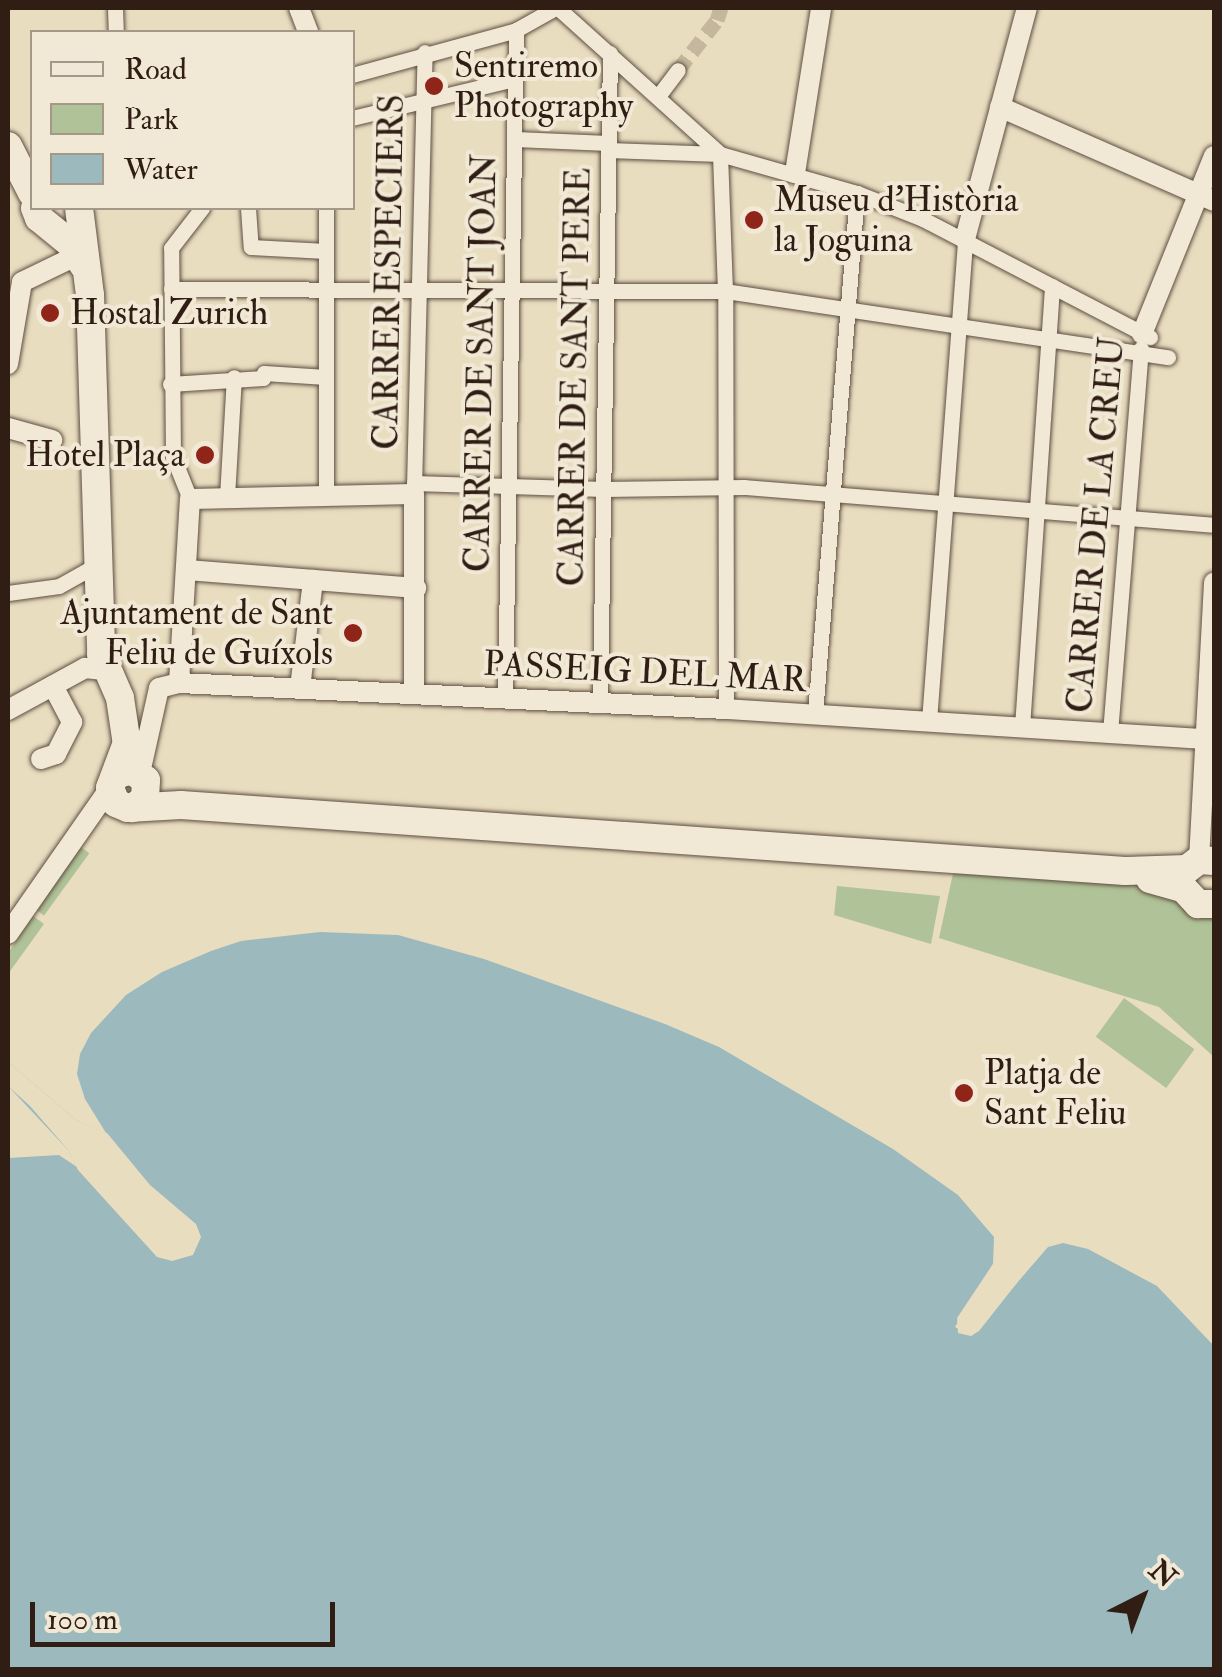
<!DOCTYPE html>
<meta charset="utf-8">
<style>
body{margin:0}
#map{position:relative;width:1222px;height:1677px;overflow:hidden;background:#e9ddc0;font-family:"IM FELL Double Pica",serif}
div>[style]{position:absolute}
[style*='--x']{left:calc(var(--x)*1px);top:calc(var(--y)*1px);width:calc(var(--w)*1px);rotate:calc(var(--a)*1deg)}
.green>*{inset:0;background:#b0c297;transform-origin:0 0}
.water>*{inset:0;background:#9cb9bd}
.pier>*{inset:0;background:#e9ddc0}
.pedestrian-tunnel>*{height:15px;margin-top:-7.5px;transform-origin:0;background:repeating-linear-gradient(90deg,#c4b79e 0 15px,transparent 0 23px)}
.roads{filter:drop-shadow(0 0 2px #5e4e40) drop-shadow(0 0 2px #5e4e40)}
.pedestrian>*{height:15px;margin:-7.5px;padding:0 7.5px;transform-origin:7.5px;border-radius:7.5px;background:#f1e9d6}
.minor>*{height:20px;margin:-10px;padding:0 10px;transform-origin:10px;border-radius:10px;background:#f1e9d6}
.secondary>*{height:28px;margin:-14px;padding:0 14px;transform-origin:14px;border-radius:14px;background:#f1e9d6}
.dots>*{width:28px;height:28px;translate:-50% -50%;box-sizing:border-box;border:5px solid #f1e9d6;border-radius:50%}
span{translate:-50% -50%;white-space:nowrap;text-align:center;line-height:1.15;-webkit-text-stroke:8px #f1e9d6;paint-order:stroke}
.poi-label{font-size:35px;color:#301e15}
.left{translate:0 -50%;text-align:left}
.right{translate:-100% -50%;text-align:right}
.street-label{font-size:35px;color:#301e15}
.frame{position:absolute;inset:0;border:10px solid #301e15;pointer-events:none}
.legend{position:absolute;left:30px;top:30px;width:325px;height:180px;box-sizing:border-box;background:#f1e9d6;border:2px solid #a49889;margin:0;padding:12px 18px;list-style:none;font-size:30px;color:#301e15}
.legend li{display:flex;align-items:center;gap:20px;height:50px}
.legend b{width:50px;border:2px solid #a49889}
.north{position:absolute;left:1092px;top:1547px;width:100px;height:100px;-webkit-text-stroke:8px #f1e9d6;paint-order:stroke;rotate:42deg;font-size:28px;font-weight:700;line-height:40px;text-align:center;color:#301e15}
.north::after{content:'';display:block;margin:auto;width:35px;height:45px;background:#301e15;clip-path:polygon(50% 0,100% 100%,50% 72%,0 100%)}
.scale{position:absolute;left:30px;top:1602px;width:305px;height:45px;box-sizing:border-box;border:5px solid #301e15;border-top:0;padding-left:12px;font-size:30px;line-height:35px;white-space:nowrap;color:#301e15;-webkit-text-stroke:8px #f1e9d6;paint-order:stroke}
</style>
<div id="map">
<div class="green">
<div style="left:78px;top:845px;width:14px;height:77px;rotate:36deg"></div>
<div style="clip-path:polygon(954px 869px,1121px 879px,1177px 895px,1214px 913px,1214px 1057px,1159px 1007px,939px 938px)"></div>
<div style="clip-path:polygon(837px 886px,940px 896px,931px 944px,834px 915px)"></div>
<div style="clip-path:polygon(33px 916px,44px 924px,8px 974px,8px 953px)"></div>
<div style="left:1124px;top:998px;width:87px;height:48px;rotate:36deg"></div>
</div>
<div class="water">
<div style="clip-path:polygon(320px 932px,398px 935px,484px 959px,665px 1024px,719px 1047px,893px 1149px,958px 1195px,994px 1237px,993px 1264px,955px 1327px,971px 1336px,1048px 1247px,1063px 1243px,1088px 1249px,1157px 1286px,1214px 1346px,1214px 1669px,8px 1669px,8px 1158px,59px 1155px,77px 1167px,69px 1151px,8px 1086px,8px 1062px,76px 1120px,106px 1133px,85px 1099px,77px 1074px,80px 1054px,91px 1033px,126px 995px,162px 972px,211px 951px,241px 941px)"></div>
</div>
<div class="pier">
<div style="clip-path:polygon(8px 1062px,76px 1120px,107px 1133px,150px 1185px,196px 1224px,201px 1237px,193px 1255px,172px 1261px,157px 1257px,78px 1170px,69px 1151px,30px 1106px,8px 1086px)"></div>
<div style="clip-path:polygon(1050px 1241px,979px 1331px,971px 1336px,958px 1333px,957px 1318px,993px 1264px,996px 1251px,1000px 1248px,998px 1266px,961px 1321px,965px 1331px,976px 1327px)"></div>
</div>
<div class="pedestrian-tunnel">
<div style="--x:678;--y:70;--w:63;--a:-52"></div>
<div style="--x:717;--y:20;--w:13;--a:-72"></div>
</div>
<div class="roads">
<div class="pedestrian">
<div style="--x:115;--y:8;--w:24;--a:88"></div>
<div style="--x:558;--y:8;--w:218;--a:42"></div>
<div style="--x:720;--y:154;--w:112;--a:-178"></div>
<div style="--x:352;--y:75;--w:170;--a:-15.3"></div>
<div style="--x:516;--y:30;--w:45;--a:-29.4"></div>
<div style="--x:659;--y:95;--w:31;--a:-53"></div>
<div style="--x:352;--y:118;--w:168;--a:-13.5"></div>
<div style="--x:515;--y:139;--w:93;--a:2.5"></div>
<div style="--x:248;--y:208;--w:39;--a:86"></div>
<div style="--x:251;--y:247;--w:75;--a:3.1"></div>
<div style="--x:171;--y:289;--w:554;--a:0.21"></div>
<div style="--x:725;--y:291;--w:448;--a:8.5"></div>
<div style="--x:170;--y:384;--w:93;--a:-3.7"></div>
<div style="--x:263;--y:378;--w:5;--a:-79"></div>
<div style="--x:264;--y:373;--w:62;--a:3.7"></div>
<div style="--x:414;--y:483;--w:190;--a:1.8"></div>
<div style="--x:604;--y:489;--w:140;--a:-0.8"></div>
<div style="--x:744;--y:487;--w:472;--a:4.6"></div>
<div style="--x:414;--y:488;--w:436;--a:-88.6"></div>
<div style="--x:326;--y:496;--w:288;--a:-90"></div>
<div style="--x:227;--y:497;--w:120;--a:-86.7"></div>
<div style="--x:190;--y:499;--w:45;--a:-112"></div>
<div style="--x:173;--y:457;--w:209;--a:-90.5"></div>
<div style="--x:171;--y:248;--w:51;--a:-52.2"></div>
<div style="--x:8;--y:593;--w:51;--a:-7.8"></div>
<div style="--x:59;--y:586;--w:45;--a:-29.4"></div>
<div style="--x:505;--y:697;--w:667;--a:-89.06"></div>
<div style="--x:600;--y:702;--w:649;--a:-89.12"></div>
<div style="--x:726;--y:709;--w:418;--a:-90.1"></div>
<div style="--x:725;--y:291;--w:137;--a:-92.1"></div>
<div style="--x:720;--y:154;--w:142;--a:15.9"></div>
<div style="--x:857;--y:193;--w:71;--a:21.5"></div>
<div style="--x:923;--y:219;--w:256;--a:27.5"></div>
<div style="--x:815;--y:714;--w:523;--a:-85.39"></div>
<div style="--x:929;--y:721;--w:483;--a:-85.7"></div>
<div style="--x:1022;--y:727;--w:442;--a:-86.1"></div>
<div style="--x:1110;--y:733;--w:386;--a:-85.4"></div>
</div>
<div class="minor">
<div style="--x:299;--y:8;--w:26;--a:69"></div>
<div style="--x:1000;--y:107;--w:234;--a:23.7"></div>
<div style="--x:795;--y:173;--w:167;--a:-81"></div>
<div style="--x:965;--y:239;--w:239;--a:-75"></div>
<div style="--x:1142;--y:334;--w:192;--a:-68"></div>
<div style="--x:8;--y:364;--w:83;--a:-80.3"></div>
<div style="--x:22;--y:282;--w:62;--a:-25.7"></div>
<div style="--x:8;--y:428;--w:46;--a:15.3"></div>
<div style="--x:187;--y:570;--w:230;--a:4.5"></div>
<div style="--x:179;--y:683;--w:184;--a:-86.6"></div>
<div style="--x:190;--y:499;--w:224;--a:-1.3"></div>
<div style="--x:414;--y:494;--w:199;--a:90"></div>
<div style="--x:300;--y:688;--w:109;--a:-83.1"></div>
<div style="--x:8;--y:710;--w:88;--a:-28.6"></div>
<div style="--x:85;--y:668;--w:19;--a:6"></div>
<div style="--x:41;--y:759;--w:16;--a:-18"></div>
<div style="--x:56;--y:754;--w:36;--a:-63"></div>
<div style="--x:72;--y:722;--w:41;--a:-117.8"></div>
<div style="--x:140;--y:773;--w:87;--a:-77.4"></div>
<div style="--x:159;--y:688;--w:21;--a:-14"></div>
<div style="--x:179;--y:683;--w:548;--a:2.72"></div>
<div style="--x:726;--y:709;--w:482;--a:3.6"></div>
<div style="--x:1199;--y:860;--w:278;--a:-86.9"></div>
<div style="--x:8;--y:934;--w:178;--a:-55.1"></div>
</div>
<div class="secondary">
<div style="--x:8;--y:146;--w:53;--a:62.9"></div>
<div style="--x:35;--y:208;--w:11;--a:68"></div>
<div style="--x:39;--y:218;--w:41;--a:39.1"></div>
<div style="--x:71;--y:244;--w:24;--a:60"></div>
<div style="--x:79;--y:208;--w:88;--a:82.8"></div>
<div style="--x:90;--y:295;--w:359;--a:88.2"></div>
<div style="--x:101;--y:654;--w:48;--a:66.6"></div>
<div style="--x:120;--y:698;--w:61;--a:81.5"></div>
<div style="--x:128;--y:740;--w:51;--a:110.6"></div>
<div style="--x:110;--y:788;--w:16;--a:68"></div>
<div style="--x:116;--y:803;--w:13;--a:23"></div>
<div style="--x:128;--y:808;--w:53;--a:-3.2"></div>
<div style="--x:181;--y:805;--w:946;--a:4"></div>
<div style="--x:1125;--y:871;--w:62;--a:-1.8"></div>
<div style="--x:1187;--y:869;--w:15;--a:-37"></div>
<div style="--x:1199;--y:860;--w:15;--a:4"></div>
<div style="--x:116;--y:775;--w:16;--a:-18"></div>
<div style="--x:131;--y:770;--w:18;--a:34"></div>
<div style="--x:146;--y:780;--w:19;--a:93"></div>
<div style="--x:145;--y:799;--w:16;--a:145"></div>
<div style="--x:1150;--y:879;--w:35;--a:16"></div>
<div style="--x:1184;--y:889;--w:21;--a:47"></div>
<div style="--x:1198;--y:904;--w:16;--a:0"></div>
</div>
</div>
<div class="dots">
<div style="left:434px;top:86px;background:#8f2418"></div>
<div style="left:754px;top:220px;background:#8f2418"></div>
<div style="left:50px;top:313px;background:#8f2418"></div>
<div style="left:205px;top:455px;background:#8f2418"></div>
<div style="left:353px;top:633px;background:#8f2418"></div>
<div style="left:964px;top:1093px;background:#8f2418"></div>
</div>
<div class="poi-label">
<span class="left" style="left:454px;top:86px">Sentiremo<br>Photography</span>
<span class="left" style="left:774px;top:220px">Museu d'Història<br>la Joguina</span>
<span class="left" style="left:70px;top:313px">Hostal Zurich</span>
<span class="right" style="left:185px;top:455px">Hotel Plaça</span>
<span class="right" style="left:333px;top:633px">Ajuntament de Sant<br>Feliu de Guíxols</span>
<span class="left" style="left:984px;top:1093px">Platja de<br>Sant Feliu</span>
</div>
<div class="street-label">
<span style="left:389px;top:272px;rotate:-89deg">CARRER ESPECIERS</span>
<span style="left:481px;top:363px;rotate:-89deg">CARRER DE SANT JOAN</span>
<span style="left:575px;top:377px;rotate:-89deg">CARRER DE SANT PERE</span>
<span style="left:1096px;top:525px;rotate:-85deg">CARRER DE LA CREU</span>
<span style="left:645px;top:672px;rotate:3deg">PASSEIG DEL MAR</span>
</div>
<div class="frame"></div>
<ul class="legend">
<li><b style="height:12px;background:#f1e9d6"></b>Road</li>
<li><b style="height:28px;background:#b0c297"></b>Park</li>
<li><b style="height:28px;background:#9cb9bd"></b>Water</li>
</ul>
<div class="north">N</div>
<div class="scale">100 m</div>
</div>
